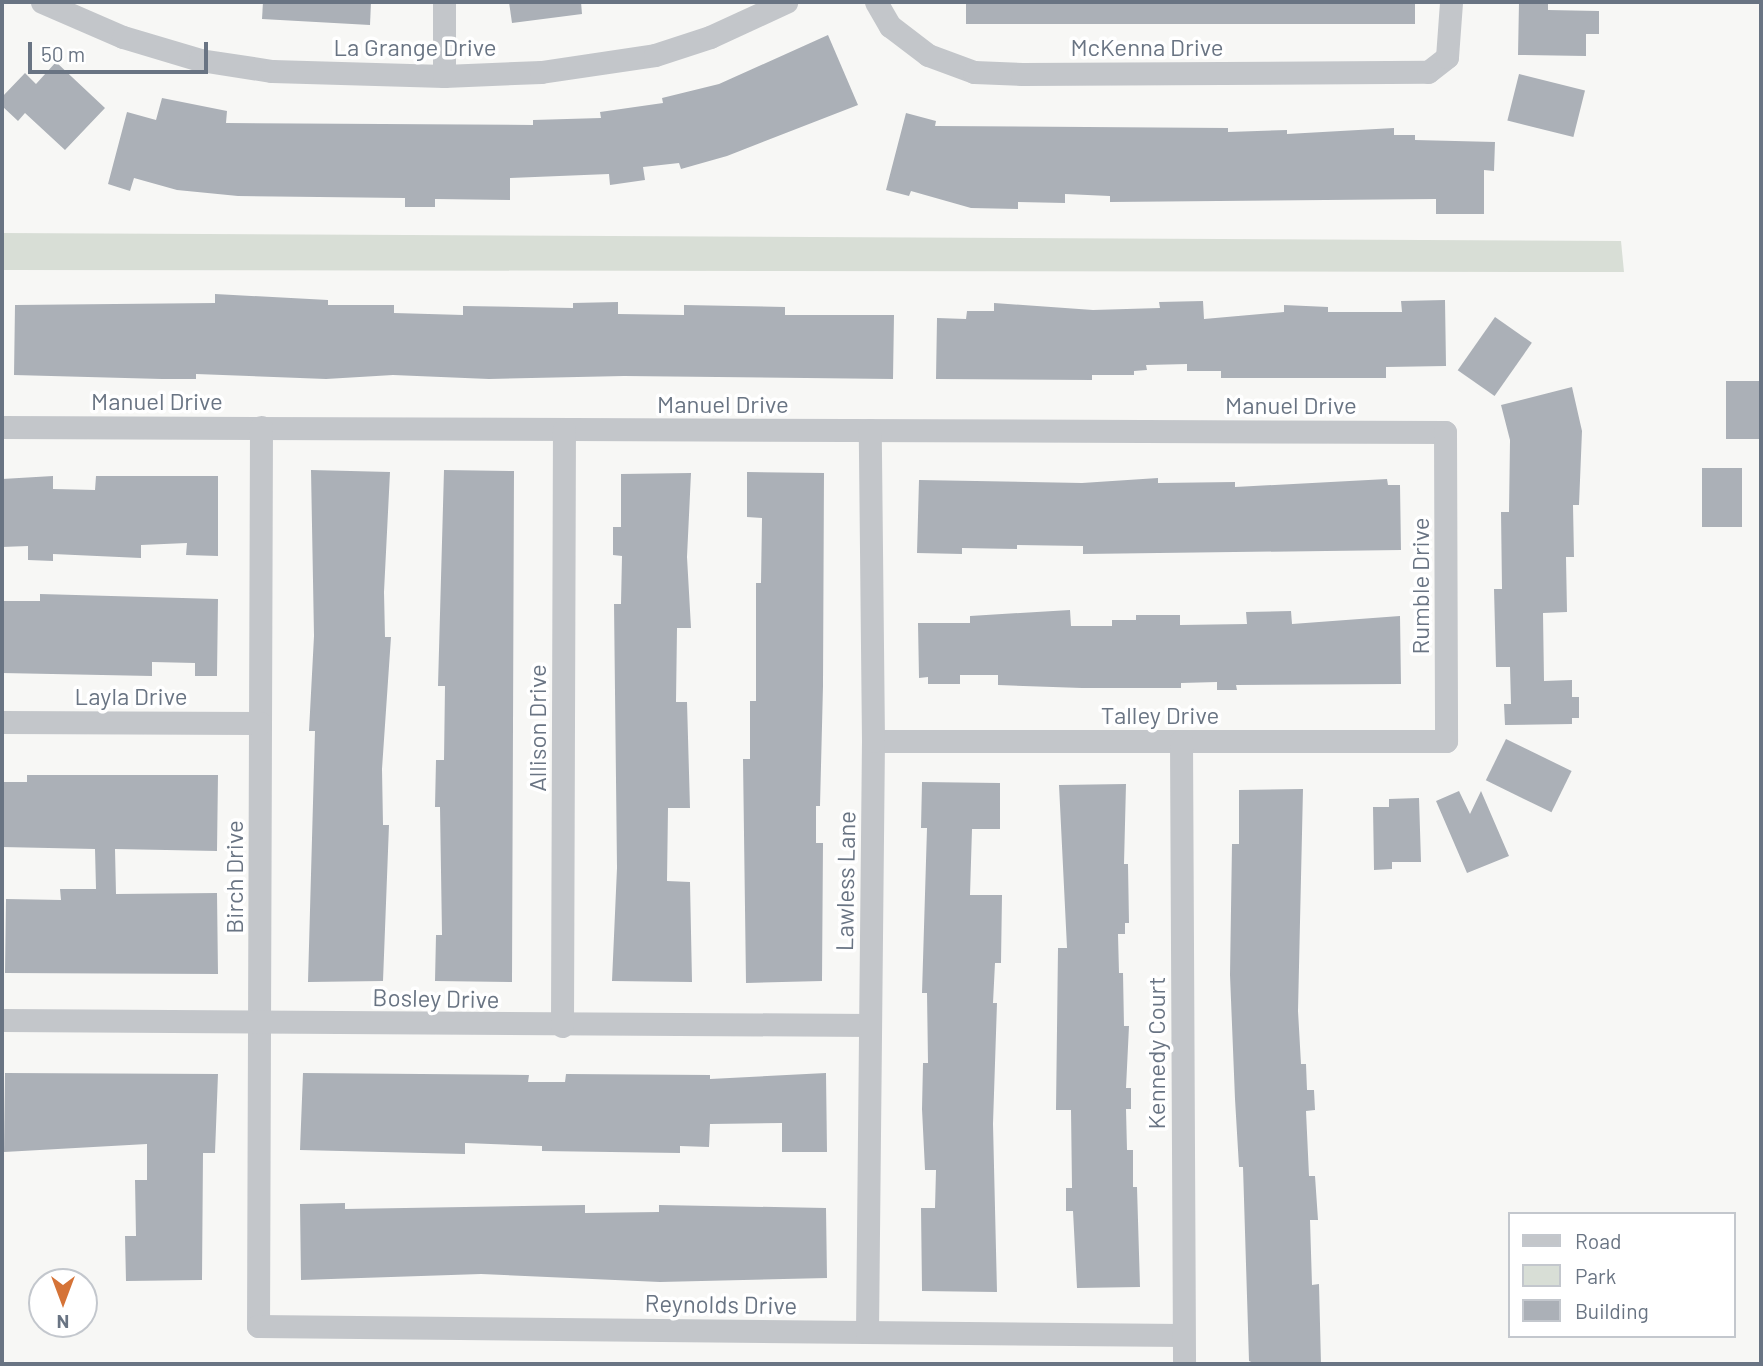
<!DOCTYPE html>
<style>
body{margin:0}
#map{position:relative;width:1763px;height:1366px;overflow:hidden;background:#f7f7f5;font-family:Barlow,sans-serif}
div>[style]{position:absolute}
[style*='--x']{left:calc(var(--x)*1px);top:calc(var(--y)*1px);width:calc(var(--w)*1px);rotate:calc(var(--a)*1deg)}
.green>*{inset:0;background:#d8ded6}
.building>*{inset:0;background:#abb0b7;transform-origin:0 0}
.minor>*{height:23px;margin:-11.5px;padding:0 11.5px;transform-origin:11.5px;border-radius:11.5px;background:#c3c6ca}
span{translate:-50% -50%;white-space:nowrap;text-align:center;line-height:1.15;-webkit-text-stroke:7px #fff;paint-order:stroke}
.street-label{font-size:24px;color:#697483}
.frame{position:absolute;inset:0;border:4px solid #697483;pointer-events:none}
.legend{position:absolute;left:1508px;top:1212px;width:228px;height:126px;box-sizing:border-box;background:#fff;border:2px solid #c3c7cd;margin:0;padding:9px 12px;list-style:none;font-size:21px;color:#697483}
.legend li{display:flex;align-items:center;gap:14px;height:35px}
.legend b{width:35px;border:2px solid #c3c7cd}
.north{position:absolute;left:28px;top:1268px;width:70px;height:70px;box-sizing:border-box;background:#fff;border:2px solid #c3c7cd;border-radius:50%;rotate:180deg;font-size:19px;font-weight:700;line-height:28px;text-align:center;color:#697483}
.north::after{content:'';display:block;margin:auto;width:24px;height:32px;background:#d57337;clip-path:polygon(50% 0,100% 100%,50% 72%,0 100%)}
.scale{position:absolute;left:28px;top:42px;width:180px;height:32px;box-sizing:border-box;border:4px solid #697483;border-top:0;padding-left:9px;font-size:21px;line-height:24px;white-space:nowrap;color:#697483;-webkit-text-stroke:5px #fff;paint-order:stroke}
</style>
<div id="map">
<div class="green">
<div style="clip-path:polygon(2px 233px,1621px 241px,1624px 272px,2px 270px)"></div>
</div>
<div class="building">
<div style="clip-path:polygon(263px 2px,371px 2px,370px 25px,262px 19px)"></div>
<div style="clip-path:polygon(509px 2px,581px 2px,582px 14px,512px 23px)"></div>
<div style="left:966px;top:2px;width:449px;height:22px"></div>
<div style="clip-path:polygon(1519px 2px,1548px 2px,1548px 10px,1599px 11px,1599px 34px,1586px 34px,1586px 56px,1518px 55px)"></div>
<div style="clip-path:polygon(828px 35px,858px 105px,727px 156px,681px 169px,679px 163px,643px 167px,645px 180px,610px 185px,609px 174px,510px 178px,510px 200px,435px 199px,435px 207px,405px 207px,405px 198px,238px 196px,177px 190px,134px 178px,130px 191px,108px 184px,127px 112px,156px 120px,162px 98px,227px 111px,226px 123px,533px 125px,533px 120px,601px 118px,600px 112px,663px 103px,662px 98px,719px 84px)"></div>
<div style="clip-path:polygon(56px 62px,105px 108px,65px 150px,25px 113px,18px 121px,2px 106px,2px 97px,25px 73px,36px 84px)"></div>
<div style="left:1519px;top:74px;width:68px;height:48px;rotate:14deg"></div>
<div style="clip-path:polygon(906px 113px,936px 121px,935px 126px,1228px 128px,1228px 132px,1287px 130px,1287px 134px,1394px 128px,1394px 135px,1415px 135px,1415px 140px,1495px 142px,1494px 171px,1484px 170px,1484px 214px,1436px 214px,1436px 199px,1110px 202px,1110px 196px,1065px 194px,1065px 203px,1018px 202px,1018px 209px,971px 208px,911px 191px,909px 196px,886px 190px)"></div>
<div style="clip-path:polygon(215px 294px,328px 300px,328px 305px,394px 305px,394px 313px,463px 315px,463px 306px,573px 308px,573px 303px,618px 302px,618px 314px,684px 315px,684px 305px,785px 307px,785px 315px,894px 315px,893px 379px,624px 376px,489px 379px,393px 375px,326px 379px,196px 374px,196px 379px,162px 379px,14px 375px,15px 305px,215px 303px)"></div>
<div style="clip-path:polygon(1445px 300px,1446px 366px,1386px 367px,1386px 378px,1221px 378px,1221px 371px,1187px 371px,1187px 364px,1146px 365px,1147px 370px,1134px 371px,1134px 375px,1092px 375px,1092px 380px,936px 379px,937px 318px,966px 319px,967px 311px,994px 311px,994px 303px,1093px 310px,1160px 308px,1159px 302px,1203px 301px,1204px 319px,1284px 312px,1284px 305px,1328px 307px,1328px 312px,1402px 312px,1401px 301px)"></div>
<div style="left:1495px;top:317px;width:45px;height:65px;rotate:35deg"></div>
<div style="left:1726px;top:381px;width:35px;height:58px"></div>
<div style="clip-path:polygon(1572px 387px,1582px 431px,1579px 505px,1573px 505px,1574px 557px,1566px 557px,1567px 612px,1543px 613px,1544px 681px,1572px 680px,1572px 697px,1579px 697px,1579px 718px,1572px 718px,1572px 724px,1505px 725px,1504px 704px,1511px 704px,1510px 667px,1496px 667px,1494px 589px,1502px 589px,1501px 512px,1509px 512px,1510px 440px,1501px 405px)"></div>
<div style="left:1702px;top:468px;width:40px;height:59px"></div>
<div style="clip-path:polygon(311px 470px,390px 472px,384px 592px,385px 637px,391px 637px,382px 769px,383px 825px,389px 825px,383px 981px,308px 982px,315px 731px,309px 731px,314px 636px)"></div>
<div style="clip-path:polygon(444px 470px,514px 471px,512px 982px,435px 981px,436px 935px,442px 935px,440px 807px,435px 807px,436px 760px,444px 760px,445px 686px,438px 686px)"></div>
<div style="clip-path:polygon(747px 472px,824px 473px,823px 686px,820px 806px,816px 806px,816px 843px,823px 843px,822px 981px,746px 983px,743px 759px,750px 759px,750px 701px,756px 701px,756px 583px,761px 583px,762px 518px,747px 517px)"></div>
<div style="clip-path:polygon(691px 473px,687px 557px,691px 628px,677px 628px,676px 702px,687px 702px,690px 808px,668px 808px,667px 881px,690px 882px,692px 982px,612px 981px,617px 868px,614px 604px,621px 604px,622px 556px,613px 555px,613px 527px,621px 527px,621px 474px)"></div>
<div style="clip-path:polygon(53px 476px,53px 489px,95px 490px,96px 476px,218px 476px,218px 556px,186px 555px,187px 543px,141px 545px,141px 558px,53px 554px,53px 561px,28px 560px,28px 546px,2px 547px,2px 479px)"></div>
<div style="clip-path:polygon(1158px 478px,1158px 483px,1235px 482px,1235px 487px,1387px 479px,1388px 485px,1400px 485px,1401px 550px,1083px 554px,1083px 546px,1017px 545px,1017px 549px,962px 548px,962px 554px,917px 553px,919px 480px,1082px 483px)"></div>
<div style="clip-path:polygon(40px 594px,218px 599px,217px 676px,195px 676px,195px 663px,152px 662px,152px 676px,2px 673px,2px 601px,40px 601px)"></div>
<div style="clip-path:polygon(1070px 610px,1071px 626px,1112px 626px,1112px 620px,1136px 620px,1136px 615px,1180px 615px,1180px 625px,1247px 624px,1246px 612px,1291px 611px,1292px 624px,1400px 616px,1401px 684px,1236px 685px,1237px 690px,1217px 690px,1217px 682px,1181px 683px,1181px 688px,1082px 688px,998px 685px,998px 675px,960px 675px,960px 684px,928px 684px,928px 677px,919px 678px,918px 623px,970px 623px,970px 616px)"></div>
<div style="left:1506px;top:739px;width:73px;height:46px;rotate:26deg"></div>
<div style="clip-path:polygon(27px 775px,218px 775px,217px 851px,115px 849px,116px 894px,217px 893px,218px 974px,5px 973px,6px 899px,61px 900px,60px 889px,96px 889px,95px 849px,2px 847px,2px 782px,27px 782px)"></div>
<div style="clip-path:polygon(922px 782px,1000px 783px,1000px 829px,972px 829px,970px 895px,1002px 895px,1001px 963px,995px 963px,993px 1003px,997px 1003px,993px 1124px,997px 1292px,922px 1291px,921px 1208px,935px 1208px,936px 1170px,925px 1170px,922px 1109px,923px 1063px,928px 1063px,927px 993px,922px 993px,927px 828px,921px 828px)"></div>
<div style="clip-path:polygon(1126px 784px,1124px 864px,1128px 864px,1129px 923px,1125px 923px,1125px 934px,1118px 934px,1119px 973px,1123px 973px,1124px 1026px,1129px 1026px,1126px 1088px,1131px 1088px,1131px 1109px,1126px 1109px,1127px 1150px,1133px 1150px,1133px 1187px,1137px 1187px,1140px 1287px,1077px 1288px,1073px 1211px,1066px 1211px,1066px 1188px,1072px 1188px,1071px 1110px,1056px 1110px,1058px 948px,1067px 948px,1059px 785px)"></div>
<div style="clip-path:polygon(1303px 789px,1298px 1011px,1301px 1064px,1306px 1064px,1307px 1090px,1314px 1090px,1315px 1110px,1306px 1111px,1309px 1176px,1315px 1176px,1318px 1220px,1310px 1220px,1312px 1285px,1319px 1284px,1321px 1364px,1256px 1364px,1249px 1361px,1243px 1167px,1239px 1167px,1235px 1099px,1230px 975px,1232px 844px,1239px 844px,1239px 790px)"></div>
<div style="clip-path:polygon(1459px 791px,1470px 814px,1481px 791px,1509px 856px,1467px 873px,1436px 801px)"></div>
<div style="clip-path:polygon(1419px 798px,1421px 862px,1392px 862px,1392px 869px,1374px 870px,1373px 807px,1389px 807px,1389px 799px)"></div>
<div style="clip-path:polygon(5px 1073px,218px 1074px,215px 1153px,203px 1153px,202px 1280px,126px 1281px,125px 1236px,136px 1236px,135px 1180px,147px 1180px,147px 1144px,4px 1152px)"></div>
<div style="clip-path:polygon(303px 1073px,529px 1075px,528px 1082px,565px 1082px,566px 1074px,710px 1075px,710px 1079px,826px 1073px,827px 1152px,782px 1152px,782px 1123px,710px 1124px,709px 1147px,680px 1146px,680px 1153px,542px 1151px,542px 1146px,465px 1143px,465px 1154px,300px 1150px)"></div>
<div style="clip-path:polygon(345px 1203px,345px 1209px,585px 1205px,585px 1213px,659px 1212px,659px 1205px,826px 1208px,827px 1278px,660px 1282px,481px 1274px,301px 1280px,300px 1204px)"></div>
</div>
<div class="minor">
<div style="--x:42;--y:2;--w:88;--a:23.4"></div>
<div style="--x:123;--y:37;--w:80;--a:16.6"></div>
<div style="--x:200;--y:60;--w:73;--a:8.7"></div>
<div style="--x:272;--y:71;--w:172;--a:1.7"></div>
<div style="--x:444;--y:76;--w:97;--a:-2.4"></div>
<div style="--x:541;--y:72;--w:115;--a:-8.5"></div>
<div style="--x:655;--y:55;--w:58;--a:-18.1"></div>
<div style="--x:710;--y:37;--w:84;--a:-24.7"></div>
<div style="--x:444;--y:2;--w:74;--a:90"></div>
<div style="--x:876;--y:2;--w:28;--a:60"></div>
<div style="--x:890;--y:26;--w:48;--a:37.3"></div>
<div style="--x:928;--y:55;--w:49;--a:20.3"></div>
<div style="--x:974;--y:72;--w:48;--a:2.4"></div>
<div style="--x:1022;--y:74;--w:406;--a:-0.3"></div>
<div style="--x:1428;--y:72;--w:24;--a:-38"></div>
<div style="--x:1447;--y:57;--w:55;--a:-85.8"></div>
<div style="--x:2;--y:427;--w:1443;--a:0.2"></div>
<div style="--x:1445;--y:432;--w:309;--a:89.8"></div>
<div style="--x:1446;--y:741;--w:573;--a:180"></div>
<div style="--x:261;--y:427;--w:899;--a:90.19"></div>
<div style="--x:258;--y:1326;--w:925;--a:0.56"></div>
<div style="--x:2;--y:722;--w:258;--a:0.2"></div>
<div style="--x:1181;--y:741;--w:623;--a:89.72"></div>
<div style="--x:2;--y:1020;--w:868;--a:0.33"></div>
<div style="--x:562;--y:1026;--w:596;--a:-89.81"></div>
<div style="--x:867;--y:1332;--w:591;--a:-89.42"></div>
<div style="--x:873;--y:741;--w:311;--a:-90.6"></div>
</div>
<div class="street-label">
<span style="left:415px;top:47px">La Grange Drive</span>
<span style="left:1147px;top:47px">McKenna Drive</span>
<span style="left:157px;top:401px">Manuel Drive</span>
<span style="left:723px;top:404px">Manuel Drive</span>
<span style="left:1291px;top:405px">Manuel Drive</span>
<span style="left:1420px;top:586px;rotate:-90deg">Rumble Drive</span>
<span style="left:131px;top:696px">Layla Drive</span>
<span style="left:1160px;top:715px">Talley Drive</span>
<span style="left:537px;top:728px;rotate:-90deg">Allison Drive</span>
<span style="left:234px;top:877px;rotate:-90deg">Birch Drive</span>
<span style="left:845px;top:881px;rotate:-89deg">Lawless Lane</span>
<span style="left:436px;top:998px;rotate:1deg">Bosley Drive</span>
<span style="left:1156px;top:1053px;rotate:-90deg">Kennedy Court</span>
<span style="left:721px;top:1304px;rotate:1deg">Reynolds Drive</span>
</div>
<div class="frame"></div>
<ul class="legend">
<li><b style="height:9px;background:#c3c6ca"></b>Road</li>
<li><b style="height:19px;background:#d8ded6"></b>Park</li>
<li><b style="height:19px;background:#abb0b7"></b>Building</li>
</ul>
<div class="north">N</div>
<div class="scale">50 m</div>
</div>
